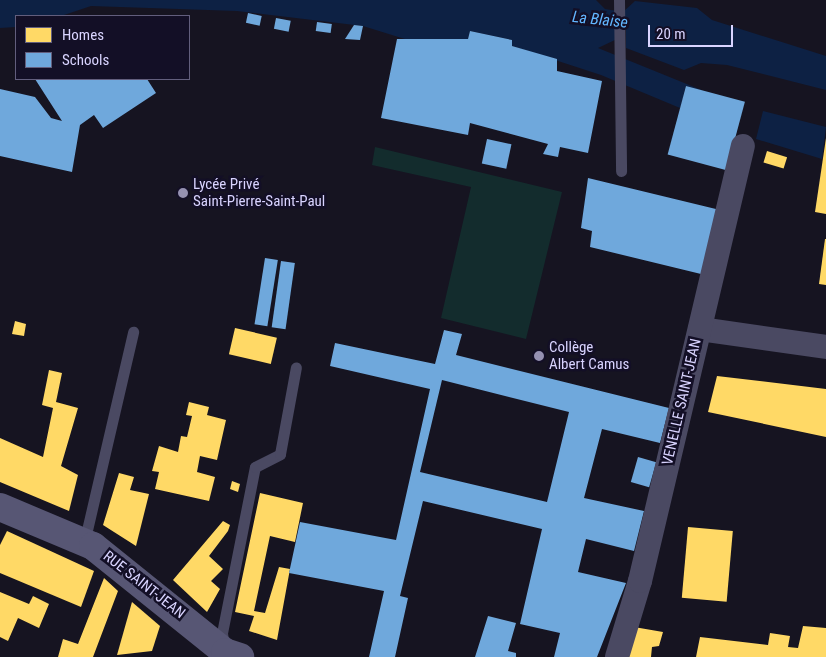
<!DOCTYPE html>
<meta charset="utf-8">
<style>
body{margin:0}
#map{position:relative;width:826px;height:657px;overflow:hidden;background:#161421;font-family:"Roboto Condensed",sans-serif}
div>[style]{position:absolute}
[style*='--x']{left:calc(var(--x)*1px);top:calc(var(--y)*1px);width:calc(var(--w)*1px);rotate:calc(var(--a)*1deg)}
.green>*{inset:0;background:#132c2d}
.water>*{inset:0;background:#0d2144}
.homes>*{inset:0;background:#ffd966;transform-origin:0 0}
.schools>*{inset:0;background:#6fa8dc;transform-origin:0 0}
.lane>*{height:11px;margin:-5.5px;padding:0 5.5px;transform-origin:5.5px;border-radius:5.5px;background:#4a4962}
.street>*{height:24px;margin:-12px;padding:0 12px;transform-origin:12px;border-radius:12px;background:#4a4962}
.secondary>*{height:28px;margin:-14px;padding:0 14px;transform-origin:14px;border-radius:14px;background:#575674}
.dots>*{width:14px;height:14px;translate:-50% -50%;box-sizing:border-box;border:2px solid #130f26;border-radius:50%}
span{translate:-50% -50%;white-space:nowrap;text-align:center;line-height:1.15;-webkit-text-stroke:5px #130f26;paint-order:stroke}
.poi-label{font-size:15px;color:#d9d4ff}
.left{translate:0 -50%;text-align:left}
.street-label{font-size:15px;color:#d9d4ff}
.water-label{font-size:16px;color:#62b6ff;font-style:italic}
.legend{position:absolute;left:15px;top:15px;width:175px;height:65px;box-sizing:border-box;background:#130f26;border:1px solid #625e7d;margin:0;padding:6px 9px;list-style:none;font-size:15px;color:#d9d4ff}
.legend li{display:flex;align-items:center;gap:10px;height:25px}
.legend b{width:25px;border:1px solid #625e7d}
.scale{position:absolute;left:648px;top:25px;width:85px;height:22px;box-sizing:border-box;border:2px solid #d9d4ff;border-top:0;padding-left:6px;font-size:15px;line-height:18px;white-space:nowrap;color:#d9d4ff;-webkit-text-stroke:4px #130f26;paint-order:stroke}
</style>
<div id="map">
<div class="green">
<div style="clip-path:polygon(375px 147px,562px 192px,526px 339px,441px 318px,471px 187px,372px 165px)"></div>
</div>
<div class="water">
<div style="clip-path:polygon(0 0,596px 0,605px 9px,623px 12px,635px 1px,697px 8px,712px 20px,826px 56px,826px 90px,727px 65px,701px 63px,684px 70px,626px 48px,626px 27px,619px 26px,617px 39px,598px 48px,704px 91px,686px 86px,680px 108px,601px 75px,512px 46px,512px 40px,470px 31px,468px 39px,408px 40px,363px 26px,237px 11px,91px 6px,61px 16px,16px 16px,16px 27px,0 28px)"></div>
<div style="clip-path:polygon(763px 111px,826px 127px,822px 159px,756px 139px)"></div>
</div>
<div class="homes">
<div style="clip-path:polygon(826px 138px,826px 214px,815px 212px)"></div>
<div style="left:767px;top:151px;width:21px;height:12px;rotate:17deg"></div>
<div style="clip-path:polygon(825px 239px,826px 239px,826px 285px,819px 284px)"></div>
<div style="clip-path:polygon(15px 321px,26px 324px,24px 336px,12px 334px)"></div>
<div style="left:235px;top:328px;width:43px;height:27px;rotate:13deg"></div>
<div style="clip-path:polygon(49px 370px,62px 373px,56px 402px,78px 408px,61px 466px,78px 475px,69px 511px,0 482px,0 438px,43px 457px,53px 408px,42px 405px)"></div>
<div style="clip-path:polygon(717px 376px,826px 389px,826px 437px,708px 412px)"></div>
<div style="clip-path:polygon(189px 402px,209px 407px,207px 415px,226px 420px,217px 460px,200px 456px,197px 472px,215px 477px,209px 501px,155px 489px,159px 472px,152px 471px,159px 446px,178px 452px,181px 436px,187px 437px,192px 416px,186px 415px)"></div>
<div style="clip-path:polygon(119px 473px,134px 477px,130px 490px,149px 494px,136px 546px,103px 525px)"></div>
<div style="clip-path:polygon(232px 481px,240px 484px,238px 492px,230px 489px)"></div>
<div style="clip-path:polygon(260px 493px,303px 503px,295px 542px,270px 536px,254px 611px,265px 613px,279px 567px,290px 569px,277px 640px,249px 631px,254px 616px,235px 612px)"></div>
<div style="clip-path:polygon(223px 521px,230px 525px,228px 531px,209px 556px,223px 569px,211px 581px,220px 589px,207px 612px,173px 580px)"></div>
<div style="left:688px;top:527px;width:45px;height:71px;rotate:5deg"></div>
<div style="clip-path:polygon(7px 531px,94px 571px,81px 607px,0 573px,0 545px)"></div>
<div style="clip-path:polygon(104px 578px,118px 591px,93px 657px,58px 657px,63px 639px,78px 644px)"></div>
<div style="clip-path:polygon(0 592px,29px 604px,33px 596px,49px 604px,39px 628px,18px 618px,8px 641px,0 637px)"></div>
<div style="clip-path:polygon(132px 602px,160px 626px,152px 651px,117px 655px)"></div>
<div style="clip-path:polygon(803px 626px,826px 628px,826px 657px,696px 657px,700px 637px,768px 645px,770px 633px,790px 636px,788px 647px,798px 648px)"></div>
<div style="clip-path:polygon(634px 627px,663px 632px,659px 646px,652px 647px,651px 657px,625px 657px)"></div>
</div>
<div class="schools">
<div style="left:248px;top:13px;width:14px;height:10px;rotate:12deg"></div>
<div style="left:276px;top:18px;width:15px;height:11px;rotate:11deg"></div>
<div style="left:317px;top:22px;width:15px;height:9px;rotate:8deg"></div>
<div style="clip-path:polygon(354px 25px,363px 26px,360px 40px,345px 39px)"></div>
<div style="clip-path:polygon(470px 31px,512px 40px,512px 46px,557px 59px,557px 71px,602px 81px,588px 153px,560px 147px,558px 157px,543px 154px,548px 144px,470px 123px,468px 135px,381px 118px,397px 39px,468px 39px)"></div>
<div style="clip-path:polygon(35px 79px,147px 79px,156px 93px,103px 128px,94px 115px,80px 125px,72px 172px,0 156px,0 89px,35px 97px,51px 118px,62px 121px)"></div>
<div style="left:686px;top:86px;width:61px;height:71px;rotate:15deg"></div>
<div style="left:487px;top:139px;width:25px;height:25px;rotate:12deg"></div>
<div style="clip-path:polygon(588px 178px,720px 210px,701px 274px,590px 247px,592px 231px,581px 228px)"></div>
<div style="left:265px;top:258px;width:13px;height:67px;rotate:9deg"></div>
<div style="left:281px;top:261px;width:14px;height:67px;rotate:8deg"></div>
<div style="clip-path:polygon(evenodd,444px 330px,462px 334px,456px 355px,669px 408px,660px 443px,602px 429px,584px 498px,644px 511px,634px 551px,586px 539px,578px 572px,626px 583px,597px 657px,554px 657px,560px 633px,520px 624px,542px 529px,423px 501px,400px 596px,408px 598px,395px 657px,369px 657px,384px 591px,289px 573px,300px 522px,396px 540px,430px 389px,330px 366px,335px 343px,435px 364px,444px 330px,442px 380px,569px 412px,547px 502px,420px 472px,442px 380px)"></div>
<div style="left:638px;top:457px;width:19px;height:26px;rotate:16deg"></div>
<div style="clip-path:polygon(488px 616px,516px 623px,508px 651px,516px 653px,516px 657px,475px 657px)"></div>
</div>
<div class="lane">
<div style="--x:619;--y:0;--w:171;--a:89.3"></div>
<div style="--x:84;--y:543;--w:217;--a:-76.9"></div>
<div style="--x:224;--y:646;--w:13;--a:-99"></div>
<div style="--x:222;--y:633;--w:169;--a:-78.8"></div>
<div style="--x:255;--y:467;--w:28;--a:-27"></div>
<div style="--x:280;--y:454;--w:88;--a:-79.6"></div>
</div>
<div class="street">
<div style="--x:700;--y:329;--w:127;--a:8.1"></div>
<div style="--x:617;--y:657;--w:79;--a:-73.2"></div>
<div style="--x:640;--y:581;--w:447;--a:-76.7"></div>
</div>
<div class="secondary">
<div style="--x:0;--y:507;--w:101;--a:22.8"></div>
<div style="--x:93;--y:546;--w:169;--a:38.8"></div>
<div style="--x:225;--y:652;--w:16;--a:18"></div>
</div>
<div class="dots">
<div style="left:183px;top:193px;background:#9591b1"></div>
<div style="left:539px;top:356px;background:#9591b1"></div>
</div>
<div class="poi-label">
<span class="left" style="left:193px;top:193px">Lycée Privé<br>Saint-Pierre-Saint-Paul</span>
<span class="left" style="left:549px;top:356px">Collège<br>Albert Camus</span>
</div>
<div class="street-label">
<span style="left:682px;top:402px;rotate:-77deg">VENELLE SAINT-JEAN</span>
<span style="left:144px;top:585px;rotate:38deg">RUE SAINT-JEAN</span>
</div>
<div class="water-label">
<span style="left:600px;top:20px;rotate:6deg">La Blaise</span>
</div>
<ul class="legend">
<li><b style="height:14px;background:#ffd966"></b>Homes</li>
<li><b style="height:14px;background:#6fa8dc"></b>Schools</li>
</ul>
<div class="scale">20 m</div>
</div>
